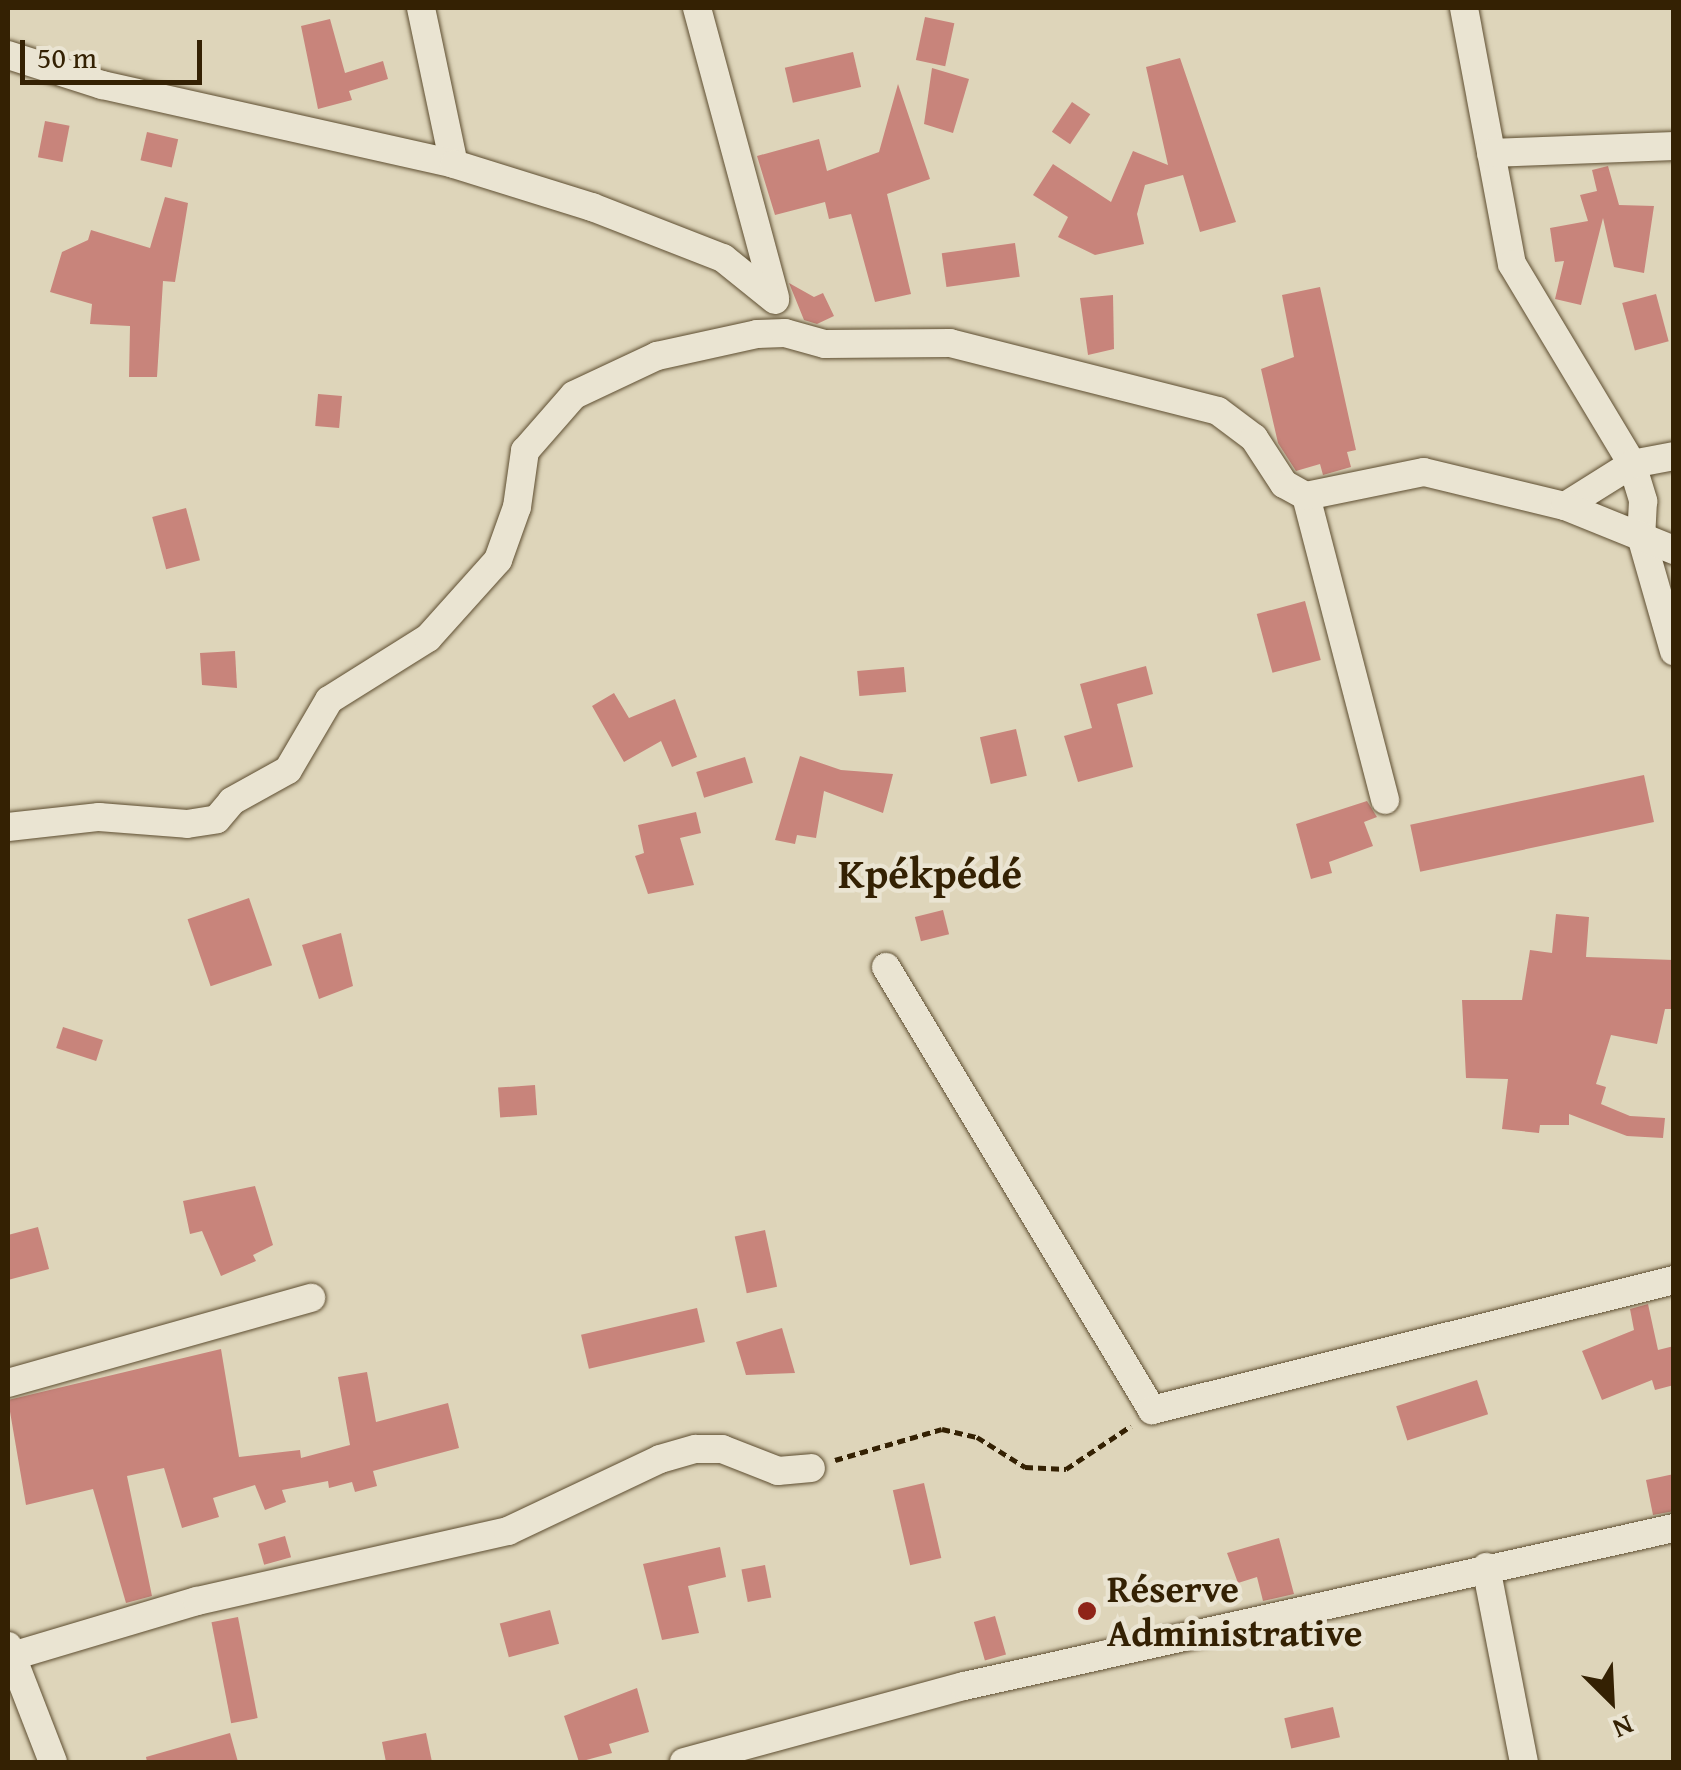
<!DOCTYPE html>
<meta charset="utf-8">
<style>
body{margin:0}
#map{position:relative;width:1681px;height:1770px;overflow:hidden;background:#ded5ba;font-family:"Gentium Book Plus",serif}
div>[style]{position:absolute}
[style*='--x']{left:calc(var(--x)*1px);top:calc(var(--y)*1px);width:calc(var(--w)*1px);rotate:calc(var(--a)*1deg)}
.building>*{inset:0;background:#c8847b;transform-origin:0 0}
.path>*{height:5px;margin-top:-2.5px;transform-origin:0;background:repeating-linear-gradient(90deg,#342103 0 8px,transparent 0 13px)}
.roads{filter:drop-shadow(0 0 2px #5e4e31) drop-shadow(0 0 2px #5e4e31)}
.minor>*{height:28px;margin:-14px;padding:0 14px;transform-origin:14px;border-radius:14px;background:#eae4d2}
.dots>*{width:28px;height:28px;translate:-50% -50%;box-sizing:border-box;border:5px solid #eae4d2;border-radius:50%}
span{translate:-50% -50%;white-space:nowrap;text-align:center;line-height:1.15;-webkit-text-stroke:9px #eae4d2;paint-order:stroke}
.poi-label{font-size:38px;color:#342103;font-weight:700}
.left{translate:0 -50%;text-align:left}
.quarter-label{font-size:42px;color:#342103;font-weight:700}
.frame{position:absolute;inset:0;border:10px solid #342103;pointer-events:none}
.north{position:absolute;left:1561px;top:1650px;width:100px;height:100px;-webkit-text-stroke:8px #eae4d2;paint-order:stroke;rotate:156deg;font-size:28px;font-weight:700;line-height:40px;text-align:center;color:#342103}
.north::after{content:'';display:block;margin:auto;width:35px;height:45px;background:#342103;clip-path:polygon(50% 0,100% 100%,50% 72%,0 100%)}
.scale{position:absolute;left:20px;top:40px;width:182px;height:45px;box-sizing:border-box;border:5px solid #342103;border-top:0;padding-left:12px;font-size:30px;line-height:35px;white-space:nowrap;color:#342103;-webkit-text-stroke:8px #eae4d2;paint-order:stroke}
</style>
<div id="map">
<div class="building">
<div style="left:925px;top:17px;width:30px;height:44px;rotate:12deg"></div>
<div style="clip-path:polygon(330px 19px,345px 73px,383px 61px,388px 79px,349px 91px,352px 100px,318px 109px,301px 26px)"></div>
<div style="left:853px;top:52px;width:36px;height:70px;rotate:77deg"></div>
<div style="clip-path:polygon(1180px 58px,1236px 222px,1200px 232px,1183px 175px,1145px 185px,1137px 214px,1144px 244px,1095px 255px,1058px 237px,1068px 217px,1033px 195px,1053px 164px,1111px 202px,1133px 151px,1168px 165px,1146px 67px)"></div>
<div style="clip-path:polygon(932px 68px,969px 79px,953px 133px,924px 124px)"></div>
<div style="clip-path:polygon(898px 84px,930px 179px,887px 194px,911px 294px,875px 302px,851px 214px,829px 219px,825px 202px,775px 215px,757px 156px,819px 139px,827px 171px,879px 152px)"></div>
<div style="left:1072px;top:102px;width:22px;height:36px;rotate:34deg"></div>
<div style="left:45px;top:121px;width:25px;height:37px;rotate:11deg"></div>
<div style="left:147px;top:132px;width:32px;height:29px;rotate:13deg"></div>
<div style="clip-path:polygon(1608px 166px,1619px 205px,1654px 206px,1644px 273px,1614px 267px,1603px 218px,1581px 305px,1555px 299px,1564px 261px,1555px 262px,1550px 228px,1588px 221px,1580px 195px,1597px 191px,1592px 170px)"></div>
<div style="clip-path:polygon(165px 197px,188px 203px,175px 282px,163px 281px,157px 377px,129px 377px,130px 326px,90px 324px,92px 304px,50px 292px,62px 252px,88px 240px,91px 230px,150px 248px)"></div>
<div style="left:1015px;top:243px;width:34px;height:74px;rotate:82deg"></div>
<div style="clip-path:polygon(789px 283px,814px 297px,823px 293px,834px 316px,817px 324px,804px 320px)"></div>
<div style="clip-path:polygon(1320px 287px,1356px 450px,1347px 452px,1351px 467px,1323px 475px,1320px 464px,1296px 471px,1278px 443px,1261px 369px,1294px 357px,1282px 295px)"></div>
<div style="left:1656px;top:294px;width:49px;height:35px;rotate:75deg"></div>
<div style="clip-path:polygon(1113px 295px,1114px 349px,1088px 355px,1080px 298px)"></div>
<div style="left:318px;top:394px;width:24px;height:32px;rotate:5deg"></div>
<div style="left:186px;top:508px;width:54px;height:35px;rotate:75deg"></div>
<div style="left:1305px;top:601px;width:61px;height:50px;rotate:75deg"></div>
<div style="clip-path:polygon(235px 651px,237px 688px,202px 685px,200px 653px)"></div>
<div style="clip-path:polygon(1146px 666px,1153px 694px,1117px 704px,1133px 767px,1078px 782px,1064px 736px,1092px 728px,1080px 684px)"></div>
<div style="left:904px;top:667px;width:25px;height:47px;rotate:85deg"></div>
<div style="clip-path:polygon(614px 693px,629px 718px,675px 699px,697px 757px,672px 767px,661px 741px,624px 762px,592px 706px)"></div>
<div style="left:1016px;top:729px;width:48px;height:37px;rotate:77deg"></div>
<div style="clip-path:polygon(800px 756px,841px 770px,893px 774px,883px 813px,824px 791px,816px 838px,797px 835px,795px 844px,775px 840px)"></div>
<div style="left:745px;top:757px;width:27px;height:51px;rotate:73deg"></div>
<div style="left:1644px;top:775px;width:48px;height:239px;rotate:78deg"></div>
<div style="clip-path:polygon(1367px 801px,1377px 817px,1364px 822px,1373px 846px,1329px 862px,1332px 873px,1311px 879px,1296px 824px)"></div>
<div style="clip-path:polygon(696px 812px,701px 833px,680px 838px,694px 885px,648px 894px,635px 856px,644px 853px,638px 825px)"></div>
<div style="left:249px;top:898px;width:71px;height:65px;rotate:71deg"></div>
<div style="left:943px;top:910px;width:25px;height:29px;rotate:76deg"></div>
<div style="clip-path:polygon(1556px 914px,1589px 917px,1586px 957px,1674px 960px,1674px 1009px,1665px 1009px,1657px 1044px,1611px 1035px,1596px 1084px,1606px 1087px,1601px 1104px,1630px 1116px,1665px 1118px,1663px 1138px,1627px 1136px,1569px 1114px,1569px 1125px,1540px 1125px,1539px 1133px,1502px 1129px,1508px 1079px,1466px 1078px,1462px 1000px,1522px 1000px,1530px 950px,1552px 953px)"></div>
<div style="clip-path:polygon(341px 933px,353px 986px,319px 999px,302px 945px)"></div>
<div style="left:63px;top:1027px;width:42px;height:22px;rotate:18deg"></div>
<div style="left:535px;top:1085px;width:30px;height:37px;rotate:86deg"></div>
<div style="clip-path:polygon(255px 1186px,273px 1245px,253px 1255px,256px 1261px,221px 1276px,202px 1231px,190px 1234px,183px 1201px)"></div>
<div style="clip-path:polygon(38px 1227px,49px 1269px,8px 1280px,8px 1235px)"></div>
<div style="left:765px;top:1230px;width:58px;height:31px;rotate:78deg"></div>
<div style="clip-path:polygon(1648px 1304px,1658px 1350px,1674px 1346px,1674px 1385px,1655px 1390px,1652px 1380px,1602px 1400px,1582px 1351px,1634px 1330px,1630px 1309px)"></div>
<div style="left:697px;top:1308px;width:35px;height:119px;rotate:77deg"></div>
<div style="clip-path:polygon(782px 1328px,795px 1373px,746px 1375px,736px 1342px)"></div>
<div style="clip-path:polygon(221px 1349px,239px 1457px,300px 1450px,301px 1458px,350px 1445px,338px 1377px,367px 1372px,376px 1422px,448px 1403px,459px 1448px,373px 1471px,377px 1486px,355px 1492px,352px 1482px,329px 1488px,328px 1481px,282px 1490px,286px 1502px,265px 1510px,255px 1485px,213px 1498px,219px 1517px,182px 1528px,164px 1468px,127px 1476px,152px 1596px,126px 1603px,93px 1489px,26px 1505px,8px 1400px)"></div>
<div style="left:1477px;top:1380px;width:36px;height:85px;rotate:72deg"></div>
<div style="clip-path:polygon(1674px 1474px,1674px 1511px,1653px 1515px,1646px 1480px)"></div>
<div style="left:924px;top:1483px;width:77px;height:32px;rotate:77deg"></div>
<div style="left:285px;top:1536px;width:22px;height:28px;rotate:74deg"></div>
<div style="clip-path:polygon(1279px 1538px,1294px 1594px,1263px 1601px,1257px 1577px,1238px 1583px,1227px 1553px)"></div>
<div style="clip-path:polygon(720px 1547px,726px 1577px,688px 1586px,699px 1633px,662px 1640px,643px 1564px)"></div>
<div style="left:765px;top:1565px;width:33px;height:24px;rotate:79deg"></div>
<div style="left:550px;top:1610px;width:35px;height:52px;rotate:75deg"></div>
<div style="left:995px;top:1616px;width:40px;height:22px;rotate:74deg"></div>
<div style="left:238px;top:1617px;width:103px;height:27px;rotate:79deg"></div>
<div style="clip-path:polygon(637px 1688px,649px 1732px,609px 1744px,612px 1753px,579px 1762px,564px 1716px)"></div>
<div style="left:1333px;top:1707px;width:31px;height:50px;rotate:77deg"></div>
<div style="clip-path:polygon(230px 1733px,238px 1762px,147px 1762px,146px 1757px)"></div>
<div style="clip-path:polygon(426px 1733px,432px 1762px,386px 1762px,382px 1742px)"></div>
</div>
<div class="path">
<div style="--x:835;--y:1460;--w:111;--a:-16.2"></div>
<div style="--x:942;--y:1429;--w:36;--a:13"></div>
<div style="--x:977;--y:1437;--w:57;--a:32"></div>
<div style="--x:1025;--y:1467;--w:41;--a:2.8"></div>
<div style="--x:1066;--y:1469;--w:78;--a:-33.5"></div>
</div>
<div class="roads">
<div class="minor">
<div style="--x:421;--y:8;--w:159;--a:78.1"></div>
<div style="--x:697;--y:8;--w:299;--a:74.9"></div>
<div style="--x:1464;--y:8;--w:260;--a:79.4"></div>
<div style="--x:1512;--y:264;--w:233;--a:59"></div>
<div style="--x:1632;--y:464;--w:39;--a:73"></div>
<div style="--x:1643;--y:501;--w:35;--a:93"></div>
<div style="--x:1641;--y:536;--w:120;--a:74"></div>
<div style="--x:8;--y:55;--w:99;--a:17.7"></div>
<div style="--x:102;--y:85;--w:361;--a:12.6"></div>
<div style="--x:454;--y:164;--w:145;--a:17.3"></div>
<div style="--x:592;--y:207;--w:141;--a:21.3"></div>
<div style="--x:723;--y:258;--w:67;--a:38.9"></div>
<div style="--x:1491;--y:153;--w:183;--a:-2.2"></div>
<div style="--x:1306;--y:496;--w:314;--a:75.4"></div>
<div style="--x:1565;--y:506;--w:79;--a:-32.1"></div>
<div style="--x:1632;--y:464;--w:43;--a:-10.8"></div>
<div style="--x:8;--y:827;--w:92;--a:-6.3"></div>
<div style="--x:99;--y:817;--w:88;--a:4.5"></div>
<div style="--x:187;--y:824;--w:30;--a:-9"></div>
<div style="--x:217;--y:819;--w:23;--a:-50"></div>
<div style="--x:232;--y:801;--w:64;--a:-29"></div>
<div style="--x:288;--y:770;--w:81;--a:-59.6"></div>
<div style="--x:329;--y:700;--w:117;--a:-32.1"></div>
<div style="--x:428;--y:638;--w:105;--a:-48.1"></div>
<div style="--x:498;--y:560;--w:56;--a:-70.3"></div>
<div style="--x:517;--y:507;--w:57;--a:-81.9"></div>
<div style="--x:525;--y:451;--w:74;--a:-48.8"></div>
<div style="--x:574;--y:395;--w:92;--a:-25.2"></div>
<div style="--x:657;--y:356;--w:102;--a:-12.4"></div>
<div style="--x:757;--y:334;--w:28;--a:-2"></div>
<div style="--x:785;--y:333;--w:41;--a:15.4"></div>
<div style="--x:825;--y:344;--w:125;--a:-0.5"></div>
<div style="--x:950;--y:343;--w:276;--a:14.2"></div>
<div style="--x:1218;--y:411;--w:45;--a:36.9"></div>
<div style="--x:1254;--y:438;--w:55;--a:56.9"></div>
<div style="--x:1284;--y:484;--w:25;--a:29"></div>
<div style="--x:1306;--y:496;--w:120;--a:-11.5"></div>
<div style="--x:1424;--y:472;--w:145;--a:13.6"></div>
<div style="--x:1565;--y:506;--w:118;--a:22"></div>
<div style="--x:886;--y:967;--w:517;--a:59.02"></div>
<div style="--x:1152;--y:1410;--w:538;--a:-13.98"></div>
<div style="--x:8;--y:1383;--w:315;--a:-15.7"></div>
<div style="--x:1486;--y:1567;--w:199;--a:79"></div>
<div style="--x:8;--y:1646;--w:124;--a:68.8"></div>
<div style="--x:9;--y:1657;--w:196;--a:-16.6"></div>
<div style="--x:197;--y:1601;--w:319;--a:-12.7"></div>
<div style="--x:508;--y:1531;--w:168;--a:-25.3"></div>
<div style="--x:660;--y:1459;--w:37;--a:-16"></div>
<div style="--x:696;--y:1449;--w:26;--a:0"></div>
<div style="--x:722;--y:1449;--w:60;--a:21.4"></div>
<div style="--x:778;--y:1471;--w:33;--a:-5"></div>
<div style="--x:684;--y:1762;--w:290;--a:-15.2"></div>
<div style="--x:964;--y:1686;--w:727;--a:-12.55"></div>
</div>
</div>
<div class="dots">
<div style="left:1087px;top:1611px;background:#8f2418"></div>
</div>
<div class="poi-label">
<span class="left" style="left:1107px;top:1611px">Réserve<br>Administrative</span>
</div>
<div class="quarter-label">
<span style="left:930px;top:873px">Kpékpédé</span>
</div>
<div class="frame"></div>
<div class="north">N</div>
<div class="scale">50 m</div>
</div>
